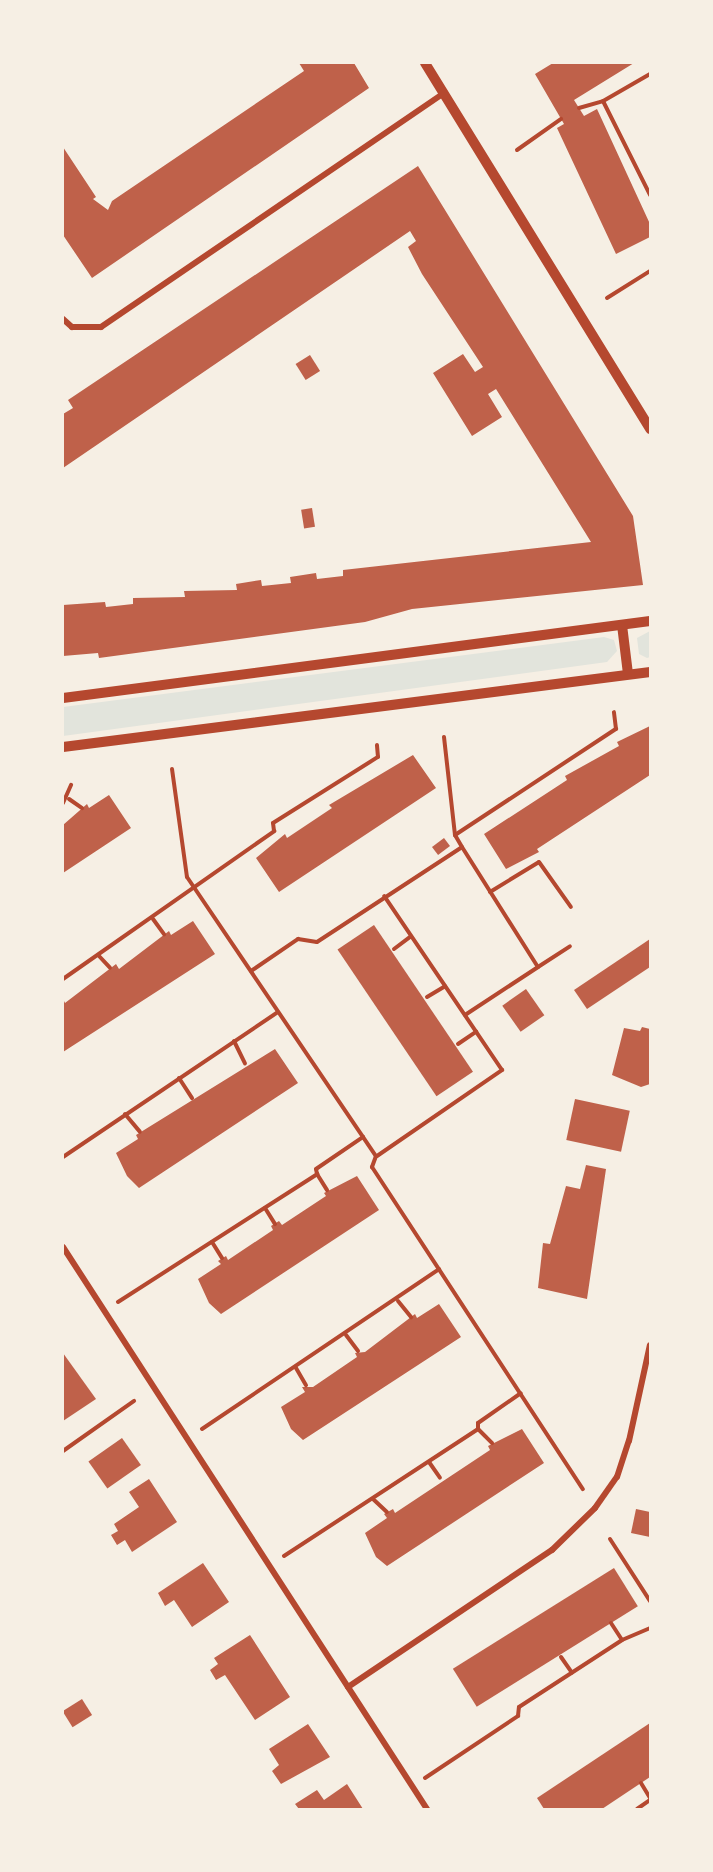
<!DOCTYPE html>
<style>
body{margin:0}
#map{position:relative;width:713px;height:1872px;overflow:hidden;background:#f6efe4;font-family:Lato,sans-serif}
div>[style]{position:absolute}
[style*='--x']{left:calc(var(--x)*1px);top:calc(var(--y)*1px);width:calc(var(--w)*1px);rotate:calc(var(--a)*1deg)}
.green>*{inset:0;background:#e2e4dc}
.building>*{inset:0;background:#bf614a;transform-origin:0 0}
.path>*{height:4px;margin:-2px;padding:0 2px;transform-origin:2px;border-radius:2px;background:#b5482f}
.minor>*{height:6px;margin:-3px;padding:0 3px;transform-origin:3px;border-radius:3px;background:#b5482f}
.tertiary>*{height:10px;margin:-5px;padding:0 5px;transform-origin:5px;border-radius:5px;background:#b5482f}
span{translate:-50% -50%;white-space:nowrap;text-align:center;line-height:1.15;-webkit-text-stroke:6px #f6efe4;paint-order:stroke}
.frame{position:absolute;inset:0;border:64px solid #f6efe4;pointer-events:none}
</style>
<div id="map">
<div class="green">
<div style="clip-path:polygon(650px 631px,650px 657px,647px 658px,639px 654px,637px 638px)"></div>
<div style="clip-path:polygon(604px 637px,614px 640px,617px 651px,607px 662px,63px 736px,63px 707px)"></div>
</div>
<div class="building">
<div style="clip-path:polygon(299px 63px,354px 63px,369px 88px,92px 278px,63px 235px,63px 147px,96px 197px,93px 199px,108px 210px,112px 201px,304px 71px)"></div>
<div style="clip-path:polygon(553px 63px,634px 63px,574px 100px,584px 116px,597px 109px,650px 224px,650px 237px,616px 254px,557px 128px,564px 124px,535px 74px)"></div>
<div style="clip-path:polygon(418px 166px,633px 516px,643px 585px,412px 609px,365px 622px,99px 658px,98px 653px,63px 656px,63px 605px,105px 602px,106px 607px,133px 604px,133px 598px,185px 597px,184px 591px,237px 590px,236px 584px,261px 580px,262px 586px,291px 583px,290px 577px,316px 573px,317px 579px,343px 576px,343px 570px,591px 542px,496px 389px,488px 394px,502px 417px,472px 436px,433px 373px,463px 354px,475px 372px,483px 367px,422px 274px,408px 247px,416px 241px,410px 231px,63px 468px,63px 414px,73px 408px,68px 400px)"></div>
<div style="left:310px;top:355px;width:19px;height:17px;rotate:58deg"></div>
<div style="left:312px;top:508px;width:19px;height:11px;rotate:81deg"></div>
<div style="clip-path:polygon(650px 726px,650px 775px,537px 849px,539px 852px,506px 869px,484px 834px,567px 780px,565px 776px,619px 746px,617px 742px)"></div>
<div style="clip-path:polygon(413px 755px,436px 788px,279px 892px,256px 858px,285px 834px,287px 838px,332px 808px,329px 805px)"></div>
<div style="clip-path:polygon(109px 795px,131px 828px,63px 873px,63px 825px,87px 804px,89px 808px)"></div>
<div style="left:444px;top:838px;width:10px;height:15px;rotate:53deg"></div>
<div style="clip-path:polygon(193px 921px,215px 954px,63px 1052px,63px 999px,65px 1003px,116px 964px,119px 969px,169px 931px,171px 935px)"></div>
<div style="left:374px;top:925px;width:177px;height:44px;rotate:56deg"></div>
<div style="clip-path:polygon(650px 939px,650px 967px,587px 1009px,574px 990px)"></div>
<div style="left:526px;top:989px;width:32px;height:29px;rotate:55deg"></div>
<div style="clip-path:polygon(642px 1027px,650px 1029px,650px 1084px,641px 1087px,612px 1075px,624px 1028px,640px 1031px)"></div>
<div style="clip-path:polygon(275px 1049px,298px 1083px,139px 1188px,127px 1176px,116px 1153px,138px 1139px,136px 1135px)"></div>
<div style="left:575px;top:1099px;width:56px;height:42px;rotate:12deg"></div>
<div style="clip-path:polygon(586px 1165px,606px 1169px,587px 1299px,538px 1288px,543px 1243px,550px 1244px,566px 1186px,580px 1189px)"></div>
<div style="clip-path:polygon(357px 1176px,379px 1210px,221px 1314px,209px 1303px,198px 1279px,221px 1264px,218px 1261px,226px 1256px,228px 1260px,273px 1230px,271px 1226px,279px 1221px,282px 1225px,326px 1196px,324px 1193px)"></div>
<div style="clip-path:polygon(439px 1304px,461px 1337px,303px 1440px,291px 1429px,281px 1407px,305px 1392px,302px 1387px,313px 1387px,357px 1357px,355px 1353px,365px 1352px,415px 1314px,417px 1318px)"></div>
<div style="clip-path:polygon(63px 1353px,96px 1399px,63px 1421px)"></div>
<div style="clip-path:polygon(522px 1429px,544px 1463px,387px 1566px,376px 1557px,365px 1533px,387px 1518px,384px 1514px,393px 1509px,395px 1513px,490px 1450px,488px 1446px)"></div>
<div style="left:122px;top:1438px;width:33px;height:41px;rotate:55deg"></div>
<div style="clip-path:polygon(149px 1479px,177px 1522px,132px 1552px,125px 1540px,117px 1545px,111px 1535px,118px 1531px,114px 1524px,139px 1507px,129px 1492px)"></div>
<div style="clip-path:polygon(636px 1509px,650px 1512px,650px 1537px,631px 1533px)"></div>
<div style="clip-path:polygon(203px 1563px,229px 1602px,192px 1627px,174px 1600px,165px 1606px,158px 1593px)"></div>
<div style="left:614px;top:1568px;width:45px;height:190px;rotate:58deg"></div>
<div style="clip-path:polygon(250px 1635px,290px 1697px,255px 1720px,225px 1675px,216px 1680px,210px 1670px,218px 1664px,214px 1658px)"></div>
<div style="left:82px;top:1699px;width:19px;height:23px;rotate:58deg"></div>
<div style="clip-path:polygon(650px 1723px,650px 1777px,602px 1809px,544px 1809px,537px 1798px)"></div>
<div style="clip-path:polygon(308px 1724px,330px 1757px,281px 1784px,272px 1771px,279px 1765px,269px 1749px)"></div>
<div style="clip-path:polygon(347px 1784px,363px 1809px,299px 1809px,295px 1804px,317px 1790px,324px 1800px)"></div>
</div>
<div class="path">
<div style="--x:650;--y:74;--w:54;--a:150.1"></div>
<div style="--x:603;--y:101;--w:105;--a:63.4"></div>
<div style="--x:579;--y:108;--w:25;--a:-16"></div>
<div style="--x:517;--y:150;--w:54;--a:-35.2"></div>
<div style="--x:607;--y:298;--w:51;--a:-32.1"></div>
<div style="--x:444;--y:737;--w:99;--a:83.6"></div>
<div style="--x:455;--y:835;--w:14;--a:60"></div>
<div style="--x:462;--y:847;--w:142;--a:57.7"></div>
<div style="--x:538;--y:967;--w:38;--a:-33"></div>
<div style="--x:172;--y:769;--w:109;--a:82.1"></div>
<div style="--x:187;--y:877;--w:337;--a:55.9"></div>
<div style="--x:376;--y:1156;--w:12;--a:110"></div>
<div style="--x:372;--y:1167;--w:385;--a:56.8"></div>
<div style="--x:69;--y:799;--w:16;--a:35"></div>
<div style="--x:63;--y:803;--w:20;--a:-66"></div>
<div style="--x:455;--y:835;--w:193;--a:-33.4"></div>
<div style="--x:616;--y:729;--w:17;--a:-97"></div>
<div style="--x:490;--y:892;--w:57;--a:-31.5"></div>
<div style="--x:539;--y:862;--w:55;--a:54.6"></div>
<div style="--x:153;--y:919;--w:19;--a:54"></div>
<div style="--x:394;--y:949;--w:21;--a:-37"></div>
<div style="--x:99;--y:956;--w:16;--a:47"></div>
<div style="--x:251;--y:971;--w:57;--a:-34.2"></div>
<div style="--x:298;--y:939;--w:19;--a:9"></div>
<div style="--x:317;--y:942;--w:173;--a:-33.2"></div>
<div style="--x:63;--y:979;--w:258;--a:-35"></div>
<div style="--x:274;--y:831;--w:8;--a:-97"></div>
<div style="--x:273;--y:823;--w:124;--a:-32.2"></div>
<div style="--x:378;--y:757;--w:12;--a:-95"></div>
<div style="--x:427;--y:997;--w:21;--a:-31"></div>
<div style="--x:465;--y:1015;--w:87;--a:-33.3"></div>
<div style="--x:234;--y:1041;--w:25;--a:64"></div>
<div style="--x:458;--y:1044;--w:22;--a:-34"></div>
<div style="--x:179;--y:1078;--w:24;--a:57"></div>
<div style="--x:125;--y:1114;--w:23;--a:50"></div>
<div style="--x:377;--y:1156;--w:152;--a:-34.5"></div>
<div style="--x:502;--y:1070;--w:210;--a:-124.1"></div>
<div style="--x:63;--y:1157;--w:259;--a:-34"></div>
<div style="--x:317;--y:1174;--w:19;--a:58"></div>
<div style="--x:265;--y:1208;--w:19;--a:58"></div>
<div style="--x:212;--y:1242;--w:19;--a:58"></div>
<div style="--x:398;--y:1301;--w:21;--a:51"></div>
<div style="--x:118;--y:1302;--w:237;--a:-32.7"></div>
<div style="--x:317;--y:1174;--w:5;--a:-101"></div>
<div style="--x:316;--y:1169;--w:57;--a:-34.2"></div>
<div style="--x:346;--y:1335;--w:20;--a:53"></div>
<div style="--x:296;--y:1368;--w:20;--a:60"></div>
<div style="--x:202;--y:1429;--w:286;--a:-34"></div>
<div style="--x:478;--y:1429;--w:20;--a:45"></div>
<div style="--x:63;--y:1451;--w:87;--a:-35.2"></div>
<div style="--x:429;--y:1462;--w:19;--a:55"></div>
<div style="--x:373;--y:1499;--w:19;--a:43"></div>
<div style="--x:610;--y:1539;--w:74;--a:57.2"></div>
<div style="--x:284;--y:1556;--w:232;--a:-33.2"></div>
<div style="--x:478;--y:1429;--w:6;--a:-90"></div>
<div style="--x:478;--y:1423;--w:52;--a:-34.9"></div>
<div style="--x:611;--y:1623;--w:20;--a:57"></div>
<div style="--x:561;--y:1657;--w:19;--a:55"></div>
<div style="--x:425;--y:1778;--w:112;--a:-33.7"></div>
<div style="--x:518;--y:1716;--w:9;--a:-84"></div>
<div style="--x:519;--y:1707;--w:123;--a:-33"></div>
<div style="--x:622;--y:1640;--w:30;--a:-23"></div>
<div style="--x:641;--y:1783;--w:17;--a:59"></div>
<div style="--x:637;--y:1809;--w:16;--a:-35"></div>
</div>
<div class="minor">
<div style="--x:63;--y:319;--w:12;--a:42"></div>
<div style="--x:72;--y:327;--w:29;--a:0"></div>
<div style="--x:101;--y:327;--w:415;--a:-34.3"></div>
<div style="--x:63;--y:1247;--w:670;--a:57.07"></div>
<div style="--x:348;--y:1687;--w:246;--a:-33.9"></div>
<div style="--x:552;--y:1550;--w:60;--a:-44.3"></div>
<div style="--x:595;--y:1508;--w:38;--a:-55"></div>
<div style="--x:617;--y:1477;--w:38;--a:-72"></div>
<div style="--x:629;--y:1441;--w:98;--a:-77.7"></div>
</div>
<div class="tertiary">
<div style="--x:425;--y:63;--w:430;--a:58.4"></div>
<div style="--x:622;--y:625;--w:49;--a:83"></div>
<div style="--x:63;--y:698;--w:592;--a:-7.47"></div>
<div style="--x:63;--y:747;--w:592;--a:-7.28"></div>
</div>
<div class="frame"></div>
</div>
